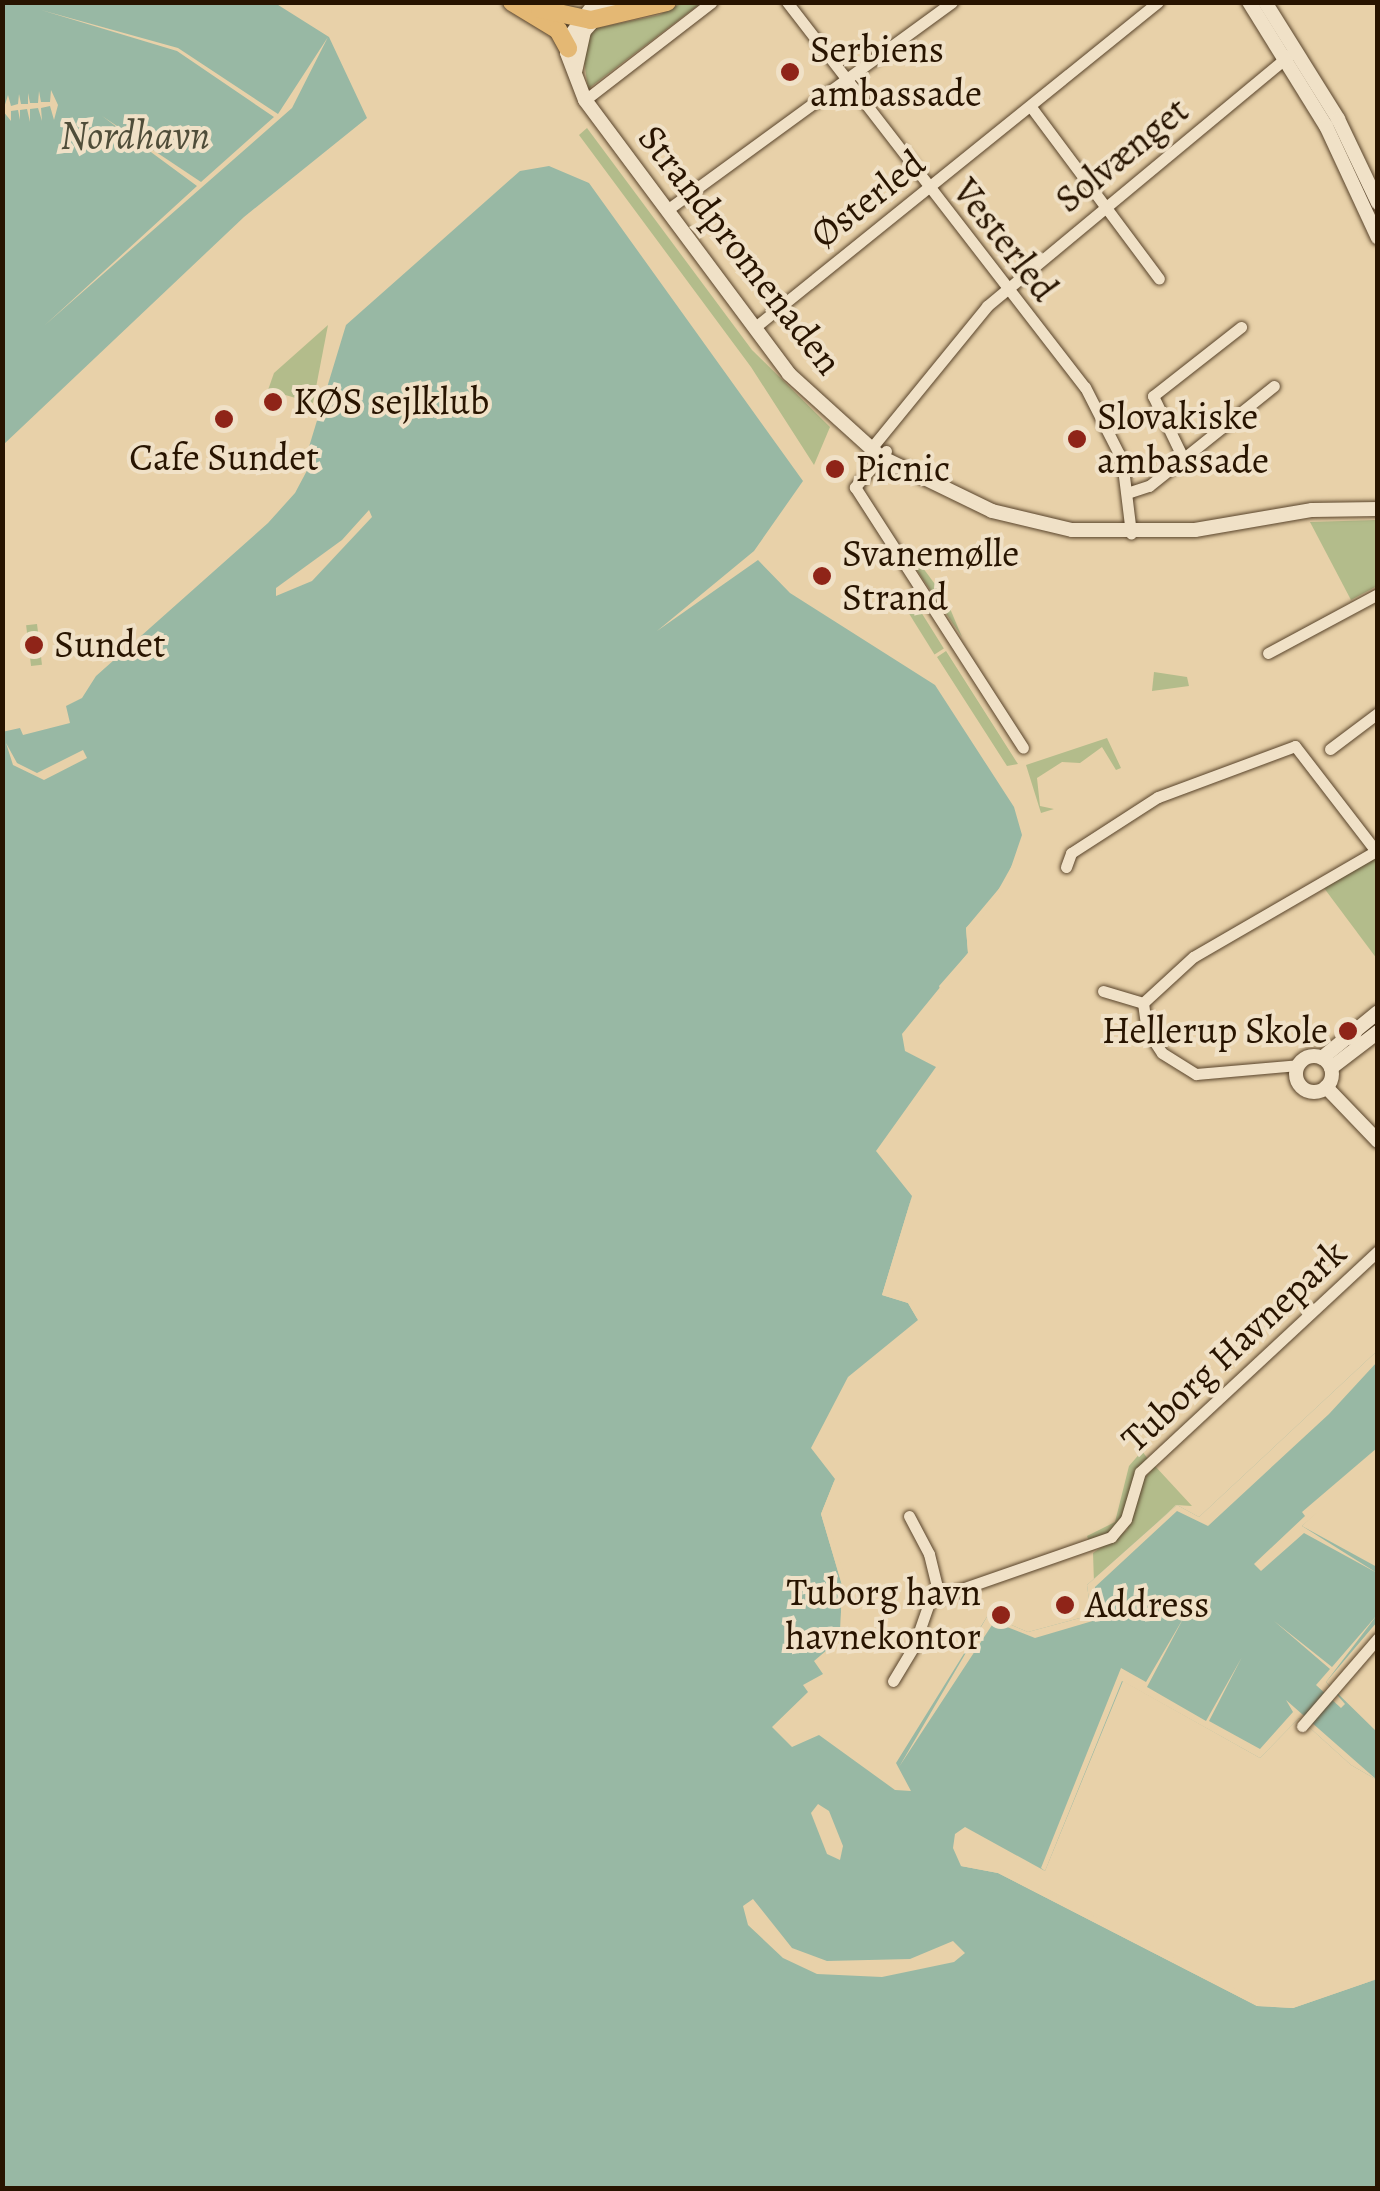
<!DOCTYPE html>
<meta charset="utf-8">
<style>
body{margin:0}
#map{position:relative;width:1380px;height:2191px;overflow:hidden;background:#e8d1a9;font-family:Alegreya,serif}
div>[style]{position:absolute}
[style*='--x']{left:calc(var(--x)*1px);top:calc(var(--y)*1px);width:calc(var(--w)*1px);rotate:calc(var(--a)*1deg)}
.green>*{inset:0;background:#b3bc8b;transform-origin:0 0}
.water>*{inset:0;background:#98b8a4}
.pier>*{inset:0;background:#e8d1a9}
.roads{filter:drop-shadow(0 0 2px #58432a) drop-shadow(0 0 2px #58432a)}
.minor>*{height:11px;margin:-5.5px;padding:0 5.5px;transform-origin:5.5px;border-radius:5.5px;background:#f0e1c7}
.tertiary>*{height:14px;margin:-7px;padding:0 7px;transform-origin:7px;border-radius:7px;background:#f0e1c7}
.tertiary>.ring{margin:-7px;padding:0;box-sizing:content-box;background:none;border:14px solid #f0e1c7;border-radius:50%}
.primary>*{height:18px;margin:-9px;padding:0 9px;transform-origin:9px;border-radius:9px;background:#e4b874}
.trunk>*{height:18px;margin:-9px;padding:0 9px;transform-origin:9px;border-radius:9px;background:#e4b874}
.dots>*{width:28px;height:28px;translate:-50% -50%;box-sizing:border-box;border:5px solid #f0e1c7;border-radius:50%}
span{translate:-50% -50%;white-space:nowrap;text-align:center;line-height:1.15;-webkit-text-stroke:8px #f0e1c7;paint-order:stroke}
.poi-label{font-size:38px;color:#281400}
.left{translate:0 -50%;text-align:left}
.right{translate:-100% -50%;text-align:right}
.street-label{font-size:38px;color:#281400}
.water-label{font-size:40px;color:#4f4d39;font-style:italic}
.frame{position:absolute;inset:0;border:5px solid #281400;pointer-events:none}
</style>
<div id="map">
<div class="green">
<div style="clip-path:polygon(682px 3px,701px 3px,588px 89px,583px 53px,593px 29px,659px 15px)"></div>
<div style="clip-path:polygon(587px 128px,752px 350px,830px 427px,814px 465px,751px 367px,579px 135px)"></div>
<div style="clip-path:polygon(328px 325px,313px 403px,268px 390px,274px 373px)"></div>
<div style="clip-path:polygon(1377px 520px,1377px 586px,1351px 600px,1310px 522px)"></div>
<div style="clip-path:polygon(920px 564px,946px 599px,962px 637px,916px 569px)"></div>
<div style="left:911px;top:596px;width:62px;height:11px;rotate:58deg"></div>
<div style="left:37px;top:624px;width:41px;height:11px;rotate:83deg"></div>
<div style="clip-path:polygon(946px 651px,1016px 761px,1018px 764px,1007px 766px,937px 657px)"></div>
<div style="clip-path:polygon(1154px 672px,1187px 677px,1189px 686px,1152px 691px)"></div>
<div style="clip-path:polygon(1107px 738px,1121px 768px,1116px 770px,1102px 747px,1080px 763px,1062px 762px,1037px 778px,1040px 806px,1054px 809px,1041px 813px,1026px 765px)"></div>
<div style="clip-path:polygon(1377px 856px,1377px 959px,1324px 888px)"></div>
<div style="clip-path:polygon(1142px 1451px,1148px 1459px,1118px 1526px,1090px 1544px,1087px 1536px,1115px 1522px,1129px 1466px)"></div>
<div style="clip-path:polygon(1155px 1466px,1192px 1506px,1176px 1505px,1094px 1583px,1093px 1553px,1127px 1530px,1143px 1480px)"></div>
</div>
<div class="water">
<div style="clip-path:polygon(3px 3px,275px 3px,329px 37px,367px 118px,244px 217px,3px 445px)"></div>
<div style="clip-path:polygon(549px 166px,589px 183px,803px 481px,754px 551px,657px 631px,758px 560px,790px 593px,935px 685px,1014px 807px,1022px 835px,1007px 879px,966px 928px,968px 953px,902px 1034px,905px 1051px,936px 1067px,876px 1151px,912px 1196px,882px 1295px,908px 1303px,918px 1320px,848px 1377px,811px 1448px,835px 1479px,821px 1514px,842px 1585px,840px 1639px,814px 1661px,823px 1674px,803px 1685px,808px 1692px,772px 1727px,792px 1747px,819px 1735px,895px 1790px,911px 1791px,896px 1763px,988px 1615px,1028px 1632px,1091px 1615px,1087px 1585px,1177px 1505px,1199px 1517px,1377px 1351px,1377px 1455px,1302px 1526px,1377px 1567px,1377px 1622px,1326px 1682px,1377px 1732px,1377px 1780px,1351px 1765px,1299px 1718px,1260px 1758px,1123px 1681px,1045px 1871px,965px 1827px,955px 1834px,953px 1848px,961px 1866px,998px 1873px,1257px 2006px,1293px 2008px,1377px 1979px,1377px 2188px,3px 2188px,2px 732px,20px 728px,23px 735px,70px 723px,66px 706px,82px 698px,96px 676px,268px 523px,295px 493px,311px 463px,305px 460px,346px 325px,520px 171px)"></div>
</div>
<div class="pier">
<div style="clip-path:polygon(41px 10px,178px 48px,278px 114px,328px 37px,292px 108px,45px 325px,197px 186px,102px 116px,201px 182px,274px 117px,177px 51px)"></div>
<div style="clip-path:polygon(51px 90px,58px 105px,54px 120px,50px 106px,41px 108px,42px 121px,38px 108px,30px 109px,30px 122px,27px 109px,20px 110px,20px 120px,18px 110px,11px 111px,11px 121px,3px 111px,8px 95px,11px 106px,18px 104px,19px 94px,21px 104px,28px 104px,28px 93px,30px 103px,38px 103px,39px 91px,41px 102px,50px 102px)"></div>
<div style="clip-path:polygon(369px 510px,372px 517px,312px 581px,276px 596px,276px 588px,342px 540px)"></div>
<div style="clip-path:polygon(6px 743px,17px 763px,37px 773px,83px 750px,87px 758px,44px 780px,13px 765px)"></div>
<div style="clip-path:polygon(1021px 849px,1011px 881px,972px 929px,972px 955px,942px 994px,939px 986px,968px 953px,966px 928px,991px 903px)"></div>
<div style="clip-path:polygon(912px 1196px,887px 1293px,912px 1299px,918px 1320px,908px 1303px,882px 1295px)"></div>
<div style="clip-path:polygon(1377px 1351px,1377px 1362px,1329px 1414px,1208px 1526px,1177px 1511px,1095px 1587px,1096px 1620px,1035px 1638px,994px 1622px,899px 1767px,988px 1615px,1028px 1632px,1091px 1615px,1087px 1585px,1177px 1505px,1199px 1517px)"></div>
<div style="clip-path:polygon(1377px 1448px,1374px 1463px,1302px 1526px,1377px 1573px,1304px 1533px,1261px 1571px,1254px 1564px,1305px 1516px,1302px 1512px)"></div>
<div style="clip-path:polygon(835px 1479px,826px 1514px,847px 1585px,840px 1639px,842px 1585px,821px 1514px)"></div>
<div style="clip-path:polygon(1377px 1615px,1326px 1682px,1345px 1704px,1341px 1708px,1316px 1685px,1330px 1669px,1274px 1621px,1332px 1667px)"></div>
<div style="clip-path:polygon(1184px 1617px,1147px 1687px,1206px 1721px,1242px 1657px,1209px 1721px,1260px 1749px,1293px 1712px,1286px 1700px,1377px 1780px,1351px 1765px,1299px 1718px,1260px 1758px,1122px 1681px,1045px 1871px,1041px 1868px,1121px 1668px,1146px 1682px)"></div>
<div style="clip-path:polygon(818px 1804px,829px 1811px,843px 1846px,840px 1860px,827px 1854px,811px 1813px)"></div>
<div style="clip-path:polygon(967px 1862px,1000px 1868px,1259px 2001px,1292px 2003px,1377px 1979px,1293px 2008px,1257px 2006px,998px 1873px,961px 1866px)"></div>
<div style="clip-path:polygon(753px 1899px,792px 1948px,827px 1961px,910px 1959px,953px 1941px,965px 1953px,954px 1962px,882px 1977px,817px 1974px,783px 1958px,748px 1925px,743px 1906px)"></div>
</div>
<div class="roads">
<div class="minor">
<div style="--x:787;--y:2;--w:487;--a:52.3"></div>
<div style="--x:1085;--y:387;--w:82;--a:63.1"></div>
<div style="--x:1122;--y:460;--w:74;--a:83"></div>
<div style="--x:585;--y:100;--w:160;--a:-37.7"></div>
<div style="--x:1031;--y:107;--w:214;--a:53.3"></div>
<div style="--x:667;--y:210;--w:353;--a:-36.1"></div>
<div style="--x:754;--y:328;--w:519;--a:-38.9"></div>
<div style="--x:873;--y:446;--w:181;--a:-50.8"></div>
<div style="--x:987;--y:306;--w:395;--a:-39.7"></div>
<div style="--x:886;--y:451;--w:48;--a:130.7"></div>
<div style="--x:855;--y:487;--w:310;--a:57.2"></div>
<div style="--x:1183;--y:458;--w:69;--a:-115.8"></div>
<div style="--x:1153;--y:396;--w:112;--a:-38.1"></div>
<div style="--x:1130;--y:492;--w:20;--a:-18"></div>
<div style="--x:1149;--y:486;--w:160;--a:-38.7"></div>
<div style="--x:1268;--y:653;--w:125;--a:-28.2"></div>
<div style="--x:1330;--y:749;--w:60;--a:-36.9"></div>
<div style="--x:1066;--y:867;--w:15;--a:-70"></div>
<div style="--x:1071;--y:853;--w:103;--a:-32.8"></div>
<div style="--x:1158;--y:797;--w:146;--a:-20.4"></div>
<div style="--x:1295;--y:746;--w:133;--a:52.4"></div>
<div style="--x:1376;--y:851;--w:211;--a:149.9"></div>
<div style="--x:1193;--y:957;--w:68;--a:137.4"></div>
<div style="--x:1103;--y:991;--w:42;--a:16.7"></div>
<div style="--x:1143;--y:1003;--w:27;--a:82"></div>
<div style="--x:1147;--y:1030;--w:27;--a:57"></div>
<div style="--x:1162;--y:1053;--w:40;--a:32"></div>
<div style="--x:1196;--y:1074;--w:102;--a:-5"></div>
<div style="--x:909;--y:1516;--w:43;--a:62.2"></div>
<div style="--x:929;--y:1554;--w:42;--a:76.3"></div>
<div style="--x:893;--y:1681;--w:41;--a:-59"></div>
<div style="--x:914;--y:1646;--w:49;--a:-70.8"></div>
<div style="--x:930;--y:1600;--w:192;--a:-19.2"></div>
<div style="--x:1111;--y:1537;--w:23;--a:-50"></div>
<div style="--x:1126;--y:1519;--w:49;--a:-73.4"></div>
<div style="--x:1140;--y:1472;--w:325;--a:-42.9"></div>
<div style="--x:1302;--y:1726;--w:116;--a:-49.2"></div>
</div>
<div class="tertiary">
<div style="--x:596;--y:2;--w:43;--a:127.4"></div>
<div style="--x:570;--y:36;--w:17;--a:100"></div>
<div style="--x:567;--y:53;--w:50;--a:69"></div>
<div style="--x:585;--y:100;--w:342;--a:53.3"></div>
<div style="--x:789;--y:374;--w:124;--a:42.1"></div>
<div style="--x:881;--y:457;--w:123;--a:25.9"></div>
<div style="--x:992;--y:511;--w:82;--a:13.4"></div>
<div style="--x:1072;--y:530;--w:123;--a:0"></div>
<div style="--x:1195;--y:530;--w:119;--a:-9.7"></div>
<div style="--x:1312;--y:510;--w:66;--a:-0.9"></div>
<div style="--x:1249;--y:2;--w:146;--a:58.2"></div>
<div style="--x:1326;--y:126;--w:123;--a:65.1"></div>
<div style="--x:1265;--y:2;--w:138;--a:58"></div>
<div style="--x:1338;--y:119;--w:93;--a:64.5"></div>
<div style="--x:575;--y:72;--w:42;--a:-77.6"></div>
<div style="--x:584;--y:31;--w:39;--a:-48"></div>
<div class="ring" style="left:1296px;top:1056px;width:22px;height:22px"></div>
<div style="--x:1322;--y:1058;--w:72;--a:-39.4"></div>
<div style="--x:1331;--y:1068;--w:59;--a:-37.5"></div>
<div style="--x:1326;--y:1087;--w:75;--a:46.1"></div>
</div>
<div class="primary">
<div style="--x:512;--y:2;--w:54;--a:31.3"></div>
<div style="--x:558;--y:30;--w:21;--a:61"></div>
<div style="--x:540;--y:9;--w:52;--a:12.2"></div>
</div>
<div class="trunk">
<div style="--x:591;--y:20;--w:78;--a:-13.3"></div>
</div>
</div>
<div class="dots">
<div style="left:790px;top:72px;background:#8f2418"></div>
<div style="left:273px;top:402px;background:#8f2418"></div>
<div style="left:224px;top:419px;background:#8f2418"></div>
<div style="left:1077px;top:439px;background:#8f2418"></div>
<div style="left:835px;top:469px;background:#8f2418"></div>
<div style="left:822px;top:576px;background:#8f2418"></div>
<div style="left:34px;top:645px;background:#8f2418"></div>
<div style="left:1348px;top:1031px;background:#8f2418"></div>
<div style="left:1065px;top:1605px;background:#8f2418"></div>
<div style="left:1001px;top:1615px;background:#8f2418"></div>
</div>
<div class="poi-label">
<span class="left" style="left:810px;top:72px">Serbiens<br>ambassade</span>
<span class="left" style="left:293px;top:402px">KØS sejlklub</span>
<span class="left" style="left:1097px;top:439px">Slovakiske<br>ambassade</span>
<span style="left:224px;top:458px">Cafe Sundet</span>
<span class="left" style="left:855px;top:469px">Picnic</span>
<span class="left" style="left:842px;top:576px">Svanemølle<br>Strand</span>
<span class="left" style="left:54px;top:645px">Sundet</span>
<span class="right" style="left:1328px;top:1031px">Hellerup Skole</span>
<span class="right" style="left:981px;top:1615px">Tuborg havn<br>havnekontor</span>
<span class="left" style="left:1085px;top:1605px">Address</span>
</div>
<div class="street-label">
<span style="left:1122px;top:155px;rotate:-39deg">Solvænget</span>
<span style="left:868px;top:199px;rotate:-38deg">Østerled</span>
<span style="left:1005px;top:240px;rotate:52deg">Vesterled</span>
<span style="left:740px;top:250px;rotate:52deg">Strandpromenaden</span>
<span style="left:1234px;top:1346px;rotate:-43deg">Tuborg Havnepark</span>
</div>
<div class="water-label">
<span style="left:135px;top:136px">Nordhavn</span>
</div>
<div class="frame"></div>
</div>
